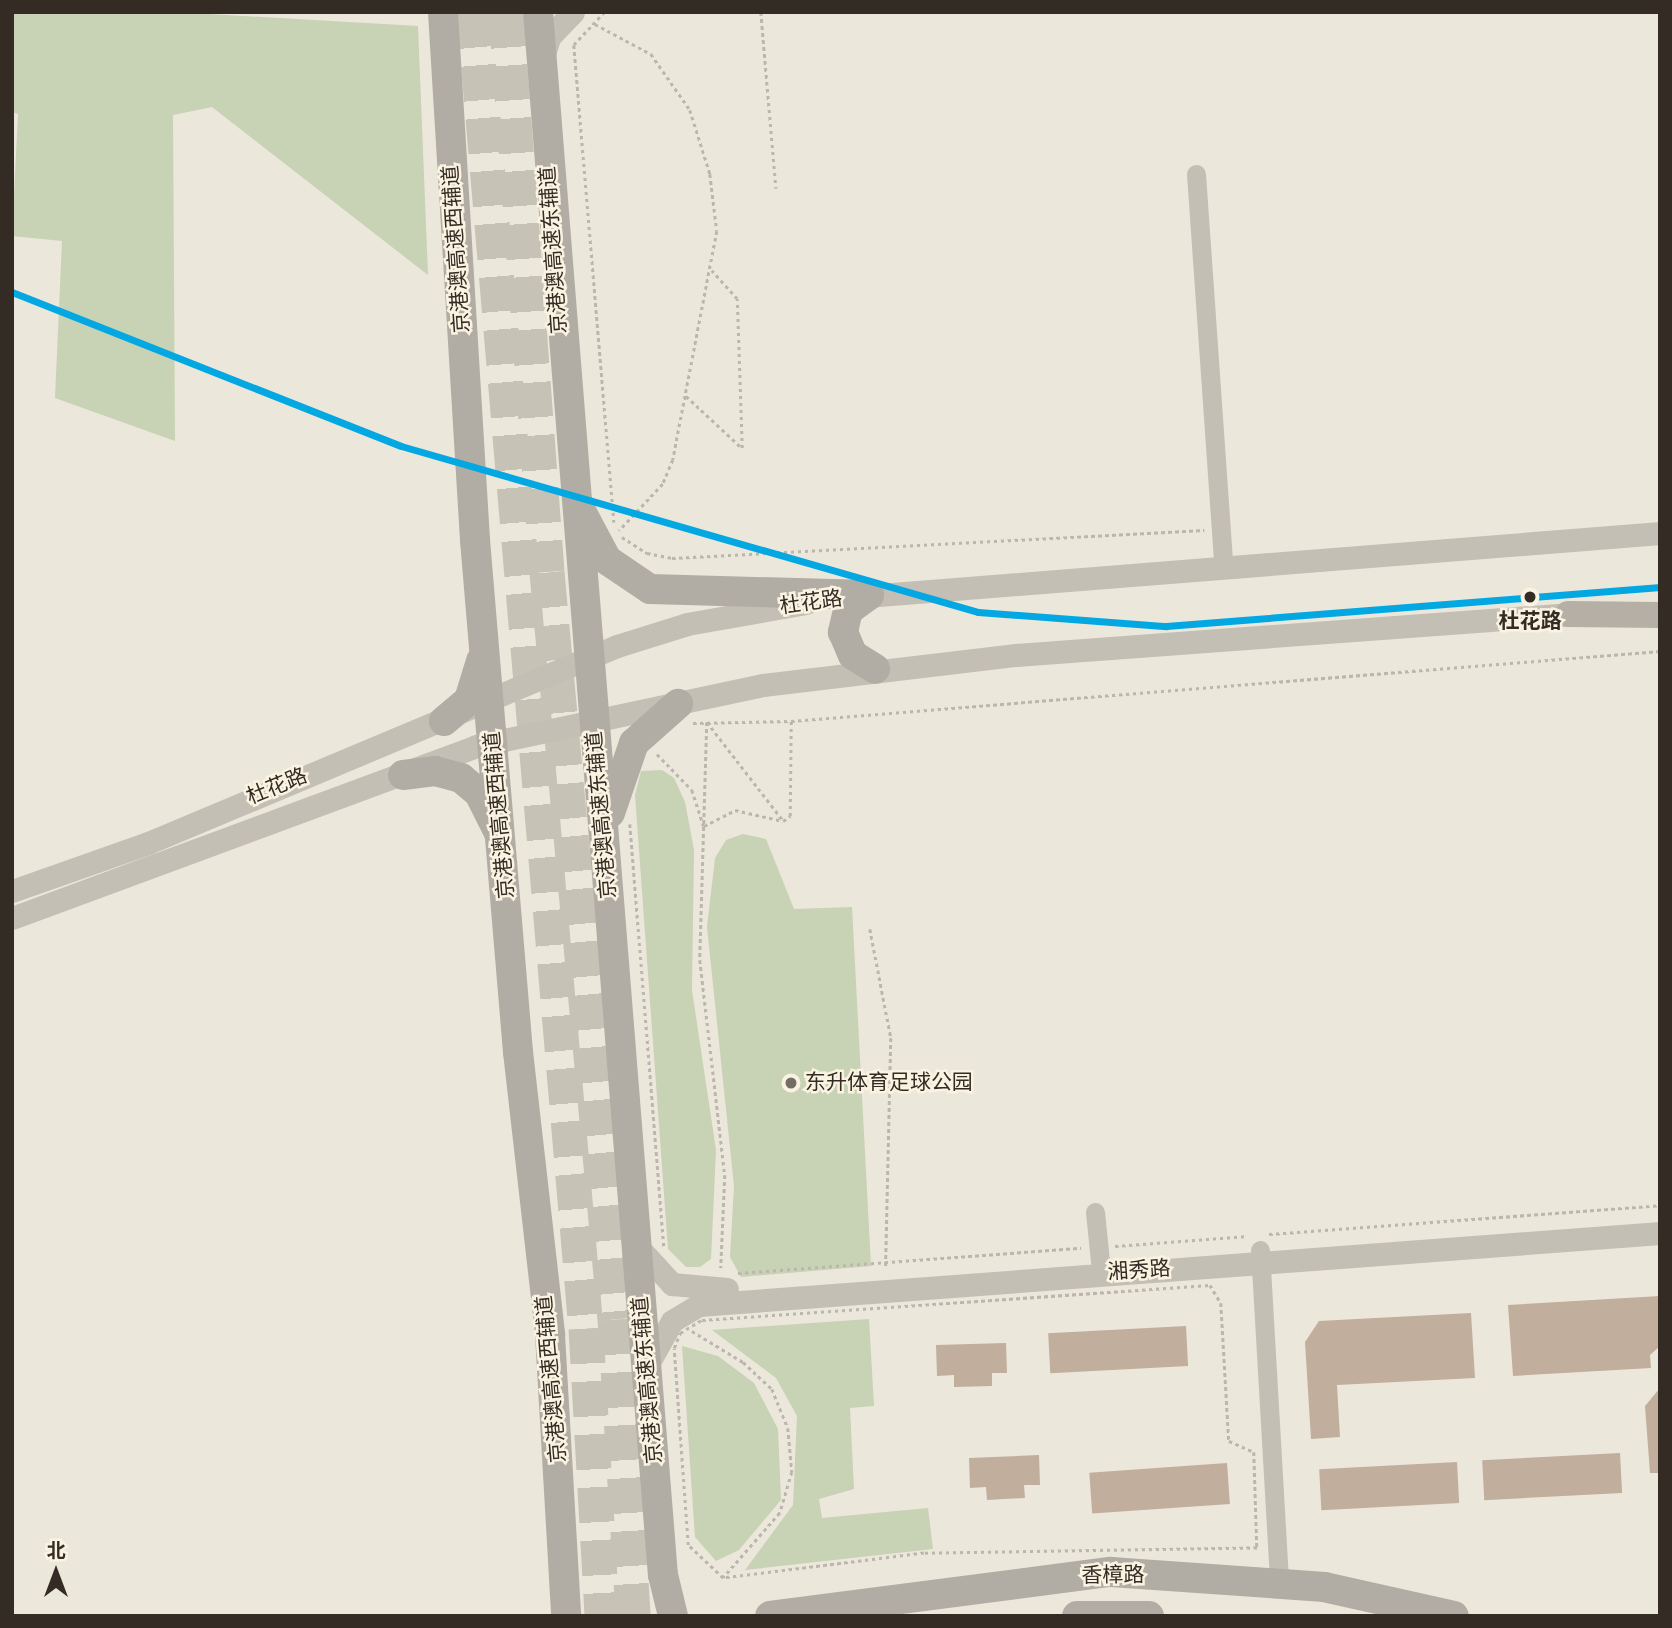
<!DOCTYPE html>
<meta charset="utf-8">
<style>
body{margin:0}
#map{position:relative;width:1672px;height:1628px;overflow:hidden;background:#ece7db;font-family:"Varela Round","Noto Sans SC",sans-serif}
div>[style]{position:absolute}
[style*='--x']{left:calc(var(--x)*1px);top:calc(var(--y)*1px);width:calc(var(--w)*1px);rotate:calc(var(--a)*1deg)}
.green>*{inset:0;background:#c8d2b4}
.building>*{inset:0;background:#c1ae9c;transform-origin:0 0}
.motorway-tunnel>*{height:35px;margin-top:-17.5px;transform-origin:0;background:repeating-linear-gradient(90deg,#c7c2b6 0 35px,transparent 0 53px)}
.path>*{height:2.5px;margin-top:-1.25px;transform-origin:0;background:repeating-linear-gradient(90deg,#bcb7ae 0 3.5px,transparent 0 7px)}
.minor>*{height:19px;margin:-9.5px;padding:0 9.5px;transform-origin:9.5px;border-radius:9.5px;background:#c4bfb5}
.tertiary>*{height:23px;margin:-11.5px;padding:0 11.5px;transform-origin:11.5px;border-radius:11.5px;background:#c4bfb5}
.secondary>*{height:26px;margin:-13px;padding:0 13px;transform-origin:13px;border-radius:13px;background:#b5afa5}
.primary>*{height:30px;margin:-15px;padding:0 15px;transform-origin:15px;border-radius:15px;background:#b2ada4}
.metro-1>*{height:7px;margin:-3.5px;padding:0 3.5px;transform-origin:3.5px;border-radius:3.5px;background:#03a8e2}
.dots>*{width:19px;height:19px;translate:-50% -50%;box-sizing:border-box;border:4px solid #faf3e2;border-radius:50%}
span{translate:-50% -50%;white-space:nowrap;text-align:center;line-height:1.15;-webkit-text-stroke:5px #faf3e2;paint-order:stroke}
.street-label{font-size:21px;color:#342c24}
.stop-label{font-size:21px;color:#342c24;font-weight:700}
.poi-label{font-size:21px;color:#342c24}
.left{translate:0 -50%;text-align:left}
.frame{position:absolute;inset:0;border:14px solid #342c24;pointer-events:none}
.north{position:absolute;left:21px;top:1537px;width:70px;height:70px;-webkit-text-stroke:5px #faf3e2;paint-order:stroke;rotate:0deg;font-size:19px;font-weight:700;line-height:28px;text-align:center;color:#342c24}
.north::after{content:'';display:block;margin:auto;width:24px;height:32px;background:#342c24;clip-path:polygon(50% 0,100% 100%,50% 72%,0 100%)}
</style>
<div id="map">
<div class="green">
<div style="clip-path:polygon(12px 12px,174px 12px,418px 26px,428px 275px,212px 107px,173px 115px,175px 441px,55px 398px,62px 241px,12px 236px,18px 114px,12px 112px)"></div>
<div style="clip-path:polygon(662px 770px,674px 778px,685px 802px,694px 850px,692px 990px,716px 1150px,711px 1259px,700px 1267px,686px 1267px,668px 1249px,635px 795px,641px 771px)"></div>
<div style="clip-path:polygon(743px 834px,766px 839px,794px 909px,852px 907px,871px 1266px,741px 1277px,730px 1257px,734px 1186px,707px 927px,715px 858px,726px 840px)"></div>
<div style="clip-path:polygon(869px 1319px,874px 1406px,850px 1408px,854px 1489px,819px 1499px,822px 1518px,928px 1508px,933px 1549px,745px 1570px,793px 1505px,797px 1416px,776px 1378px,712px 1330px)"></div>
<div style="clip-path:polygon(682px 1346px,718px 1356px,754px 1383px,778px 1429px,781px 1500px,739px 1550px,716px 1561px,695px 1537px)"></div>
</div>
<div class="building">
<div style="clip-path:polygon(1660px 1296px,1660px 1346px,1650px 1355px,1651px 1368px,1513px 1376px,1508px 1305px)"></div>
<div style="clip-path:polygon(1471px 1313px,1475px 1378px,1337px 1385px,1340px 1437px,1311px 1439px,1305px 1342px,1319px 1321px)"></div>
<div style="left:1186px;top:1326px;width:40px;height:138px;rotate:87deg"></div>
<div style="clip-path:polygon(1006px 1343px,1007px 1373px,992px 1373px,992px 1386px,954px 1387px,954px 1375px,937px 1376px,936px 1345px)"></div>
<div style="clip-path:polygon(1660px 1388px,1660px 1473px,1650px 1473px,1645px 1406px)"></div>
<div style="left:1620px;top:1453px;width:40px;height:138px;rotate:87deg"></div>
<div style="clip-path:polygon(1039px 1455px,1040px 1485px,1024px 1485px,1025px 1498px,987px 1500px,986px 1487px,970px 1488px,969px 1458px)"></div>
<div style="left:1457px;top:1462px;width:41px;height:138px;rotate:87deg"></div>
<div style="left:1227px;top:1463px;width:41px;height:138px;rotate:86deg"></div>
</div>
<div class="motorway-tunnel">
<div style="--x:474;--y:12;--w:1321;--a:85.14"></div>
<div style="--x:586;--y:1328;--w:288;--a:86.8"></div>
<div style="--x:506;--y:12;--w:561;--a:85.81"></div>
<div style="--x:547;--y:572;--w:750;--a:84.8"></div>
<div style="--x:615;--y:1319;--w:298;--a:86.5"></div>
</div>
<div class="path">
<div style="--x:605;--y:12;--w:45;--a:133.2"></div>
<div style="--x:574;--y:45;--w:479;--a:85.2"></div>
<div style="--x:761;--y:12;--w:177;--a:85.1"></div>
<div style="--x:595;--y:24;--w:64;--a:28.2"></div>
<div style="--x:651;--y:54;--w:68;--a:55.1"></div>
<div style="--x:690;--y:110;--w:67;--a:72.6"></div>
<div style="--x:710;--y:174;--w:57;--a:83"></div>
<div style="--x:717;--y:231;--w:233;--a:100.9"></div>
<div style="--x:673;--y:460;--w:26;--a:113"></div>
<div style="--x:663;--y:484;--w:64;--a:133.1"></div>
<div style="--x:686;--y:396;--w:76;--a:42.9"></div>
<div style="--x:742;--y:448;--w:149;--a:-91.9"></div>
<div style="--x:737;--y:299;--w:38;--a:-132"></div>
<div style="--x:622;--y:537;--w:30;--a:33"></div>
<div style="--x:647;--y:553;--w:25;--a:11"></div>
<div style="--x:672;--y:558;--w:533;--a:-3.01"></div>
<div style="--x:707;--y:722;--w:238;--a:91.7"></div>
<div style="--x:700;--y:960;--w:216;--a:83.4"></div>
<div style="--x:725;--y:1175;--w:93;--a:92.5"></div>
<div style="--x:707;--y:722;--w:123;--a:52.3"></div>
<div style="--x:693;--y:723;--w:98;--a:-1.2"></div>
<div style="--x:791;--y:721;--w:872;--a:-4.61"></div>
<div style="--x:657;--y:754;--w:50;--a:45.8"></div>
<div style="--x:692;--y:790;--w:38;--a:72"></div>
<div style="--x:704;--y:826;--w:35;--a:-27"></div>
<div style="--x:735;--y:810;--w:49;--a:12.9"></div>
<div style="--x:783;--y:821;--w:9;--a:-36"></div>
<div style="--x:790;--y:816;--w:95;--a:-89.4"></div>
<div style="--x:630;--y:824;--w:424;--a:85.4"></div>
<div style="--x:870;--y:929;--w:111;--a:79.1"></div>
<div style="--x:891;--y:1038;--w:229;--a:91.3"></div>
<div style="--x:1269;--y:1234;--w:392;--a:-4.2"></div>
<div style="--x:1115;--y:1246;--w:133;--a:-4.3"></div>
<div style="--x:738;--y:1273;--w:344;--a:-4.2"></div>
<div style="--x:1210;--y:1285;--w:21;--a:59"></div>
<div style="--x:1221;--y:1303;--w:138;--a:86.7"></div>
<div style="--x:1229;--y:1441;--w:27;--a:24"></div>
<div style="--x:1254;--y:1452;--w:96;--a:88.2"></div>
<div style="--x:1257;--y:1548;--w:333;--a:179.1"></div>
<div style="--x:924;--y:1553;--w:203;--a:172.9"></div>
<div style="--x:723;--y:1578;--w:48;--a:-136.7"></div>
<div style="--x:688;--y:1545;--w:197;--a:-94.1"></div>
<div style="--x:674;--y:1348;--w:16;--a:-68"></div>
<div style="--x:680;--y:1333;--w:26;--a:-31"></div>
<div style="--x:702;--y:1320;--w:509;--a:-3.94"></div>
<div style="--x:692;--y:1331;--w:60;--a:31.3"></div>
<div style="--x:743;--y:1362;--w:40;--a:43"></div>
<div style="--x:772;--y:1389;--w:42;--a:67.7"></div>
<div style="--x:788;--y:1428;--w:44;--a:84.8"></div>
<div style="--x:792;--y:1472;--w:43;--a:106.3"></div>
<div style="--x:780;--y:1513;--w:86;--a:131.2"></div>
</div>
<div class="minor">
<div style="--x:1196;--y:174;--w:392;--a:86"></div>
<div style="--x:1095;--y:1212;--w:49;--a:84.2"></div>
<div style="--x:1260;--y:1250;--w:334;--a:86.7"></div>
</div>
<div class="tertiary">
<div style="--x:542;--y:60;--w:25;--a:-72"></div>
<div style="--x:550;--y:36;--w:33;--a:-46"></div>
<div style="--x:854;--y:597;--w:809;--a:-4.54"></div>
<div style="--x:12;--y:891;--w:144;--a:-19.4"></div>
<div style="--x:148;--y:843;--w:509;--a:-22.78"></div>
<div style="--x:617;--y:646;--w:73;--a:-17.4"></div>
<div style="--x:687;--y:624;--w:121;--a:-10"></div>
<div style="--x:12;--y:918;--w:495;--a:-20.3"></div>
<div style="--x:476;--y:746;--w:293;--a:-12"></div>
<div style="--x:763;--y:685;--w:255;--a:-6.8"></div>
<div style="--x:1016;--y:655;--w:571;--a:-4.22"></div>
<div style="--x:637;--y:1246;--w:52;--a:47.4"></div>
<div style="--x:672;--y:1284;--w:55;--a:5.2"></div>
<div style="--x:648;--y:1364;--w:49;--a:-60.8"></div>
<div style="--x:672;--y:1321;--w:31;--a:-31"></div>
<div style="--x:699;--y:1305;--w:964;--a:-4.28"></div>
</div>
<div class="secondary">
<div style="--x:1568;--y:614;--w:92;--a:0.6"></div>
</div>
<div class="primary">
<div style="--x:443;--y:12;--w:529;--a:86.53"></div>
<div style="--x:475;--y:540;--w:514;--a:85.2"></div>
<div style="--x:518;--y:1052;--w:285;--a:83.5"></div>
<div style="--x:550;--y:1335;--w:281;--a:86.7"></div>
<div style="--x:538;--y:12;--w:1568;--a:85.43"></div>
<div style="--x:663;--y:1575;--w:42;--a:76.3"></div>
<div style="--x:582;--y:513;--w:53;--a:62"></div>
<div style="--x:607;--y:560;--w:52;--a:34"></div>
<div style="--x:650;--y:589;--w:219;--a:1.6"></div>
<div style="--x:869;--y:595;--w:26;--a:144"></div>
<div style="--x:848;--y:610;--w:23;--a:103"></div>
<div style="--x:843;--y:632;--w:25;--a:67"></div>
<div style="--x:853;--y:655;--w:26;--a:32"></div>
<div style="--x:444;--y:721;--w:33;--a:-40"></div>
<div style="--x:469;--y:700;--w:41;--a:-72.9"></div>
<div style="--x:403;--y:775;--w:32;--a:-7"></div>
<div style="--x:435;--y:771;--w:27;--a:15"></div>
<div style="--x:461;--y:778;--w:23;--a:40"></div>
<div style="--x:479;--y:793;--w:42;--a:63.4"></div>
<div style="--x:610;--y:813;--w:74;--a:-71.1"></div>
<div style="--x:634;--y:743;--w:59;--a:-41.6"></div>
<div style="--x:770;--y:1616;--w:344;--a:-7.4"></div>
<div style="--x:1111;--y:1572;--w:214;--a:4"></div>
<div style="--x:1324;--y:1587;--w:133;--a:12.6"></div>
<div style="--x:1077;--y:1616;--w:72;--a:0"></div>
</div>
<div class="metro-1">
<div style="--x:12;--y:292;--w:418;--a:21.6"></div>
<div style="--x:401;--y:446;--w:600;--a:16.05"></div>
<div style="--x:978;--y:612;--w:189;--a:4.3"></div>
<div style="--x:1166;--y:626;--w:496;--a:-4.5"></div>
</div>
<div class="dots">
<div style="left:1530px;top:597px;background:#342c24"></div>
<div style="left:791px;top:1083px;background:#746d64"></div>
</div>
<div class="street-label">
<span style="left:457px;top:249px;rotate:-94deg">京港澳高速西辅道</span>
<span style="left:554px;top:250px;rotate:-94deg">京港澳高速东辅道</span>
<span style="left:811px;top:603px;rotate:-8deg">杜花路</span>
<span style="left:277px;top:787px;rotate:-22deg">杜花路</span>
<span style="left:500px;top:815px;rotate:-95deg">京港澳高速西辅道</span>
<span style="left:602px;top:815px;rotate:-95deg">京港澳高速东辅道</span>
<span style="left:1139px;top:1271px;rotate:-4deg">湘秀路</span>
<span style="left:552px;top:1379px;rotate:-95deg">京港澳高速西辅道</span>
<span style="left:648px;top:1380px;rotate:-95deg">京港澳高速东辅道</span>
<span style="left:1113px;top:1576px;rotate:-1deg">香樟路</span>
</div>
<div class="stop-label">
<span style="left:1530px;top:622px">杜花路</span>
</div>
<div class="poi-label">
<span class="left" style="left:805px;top:1083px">东升体育足球公园</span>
</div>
<div class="frame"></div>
<div class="north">北</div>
</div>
